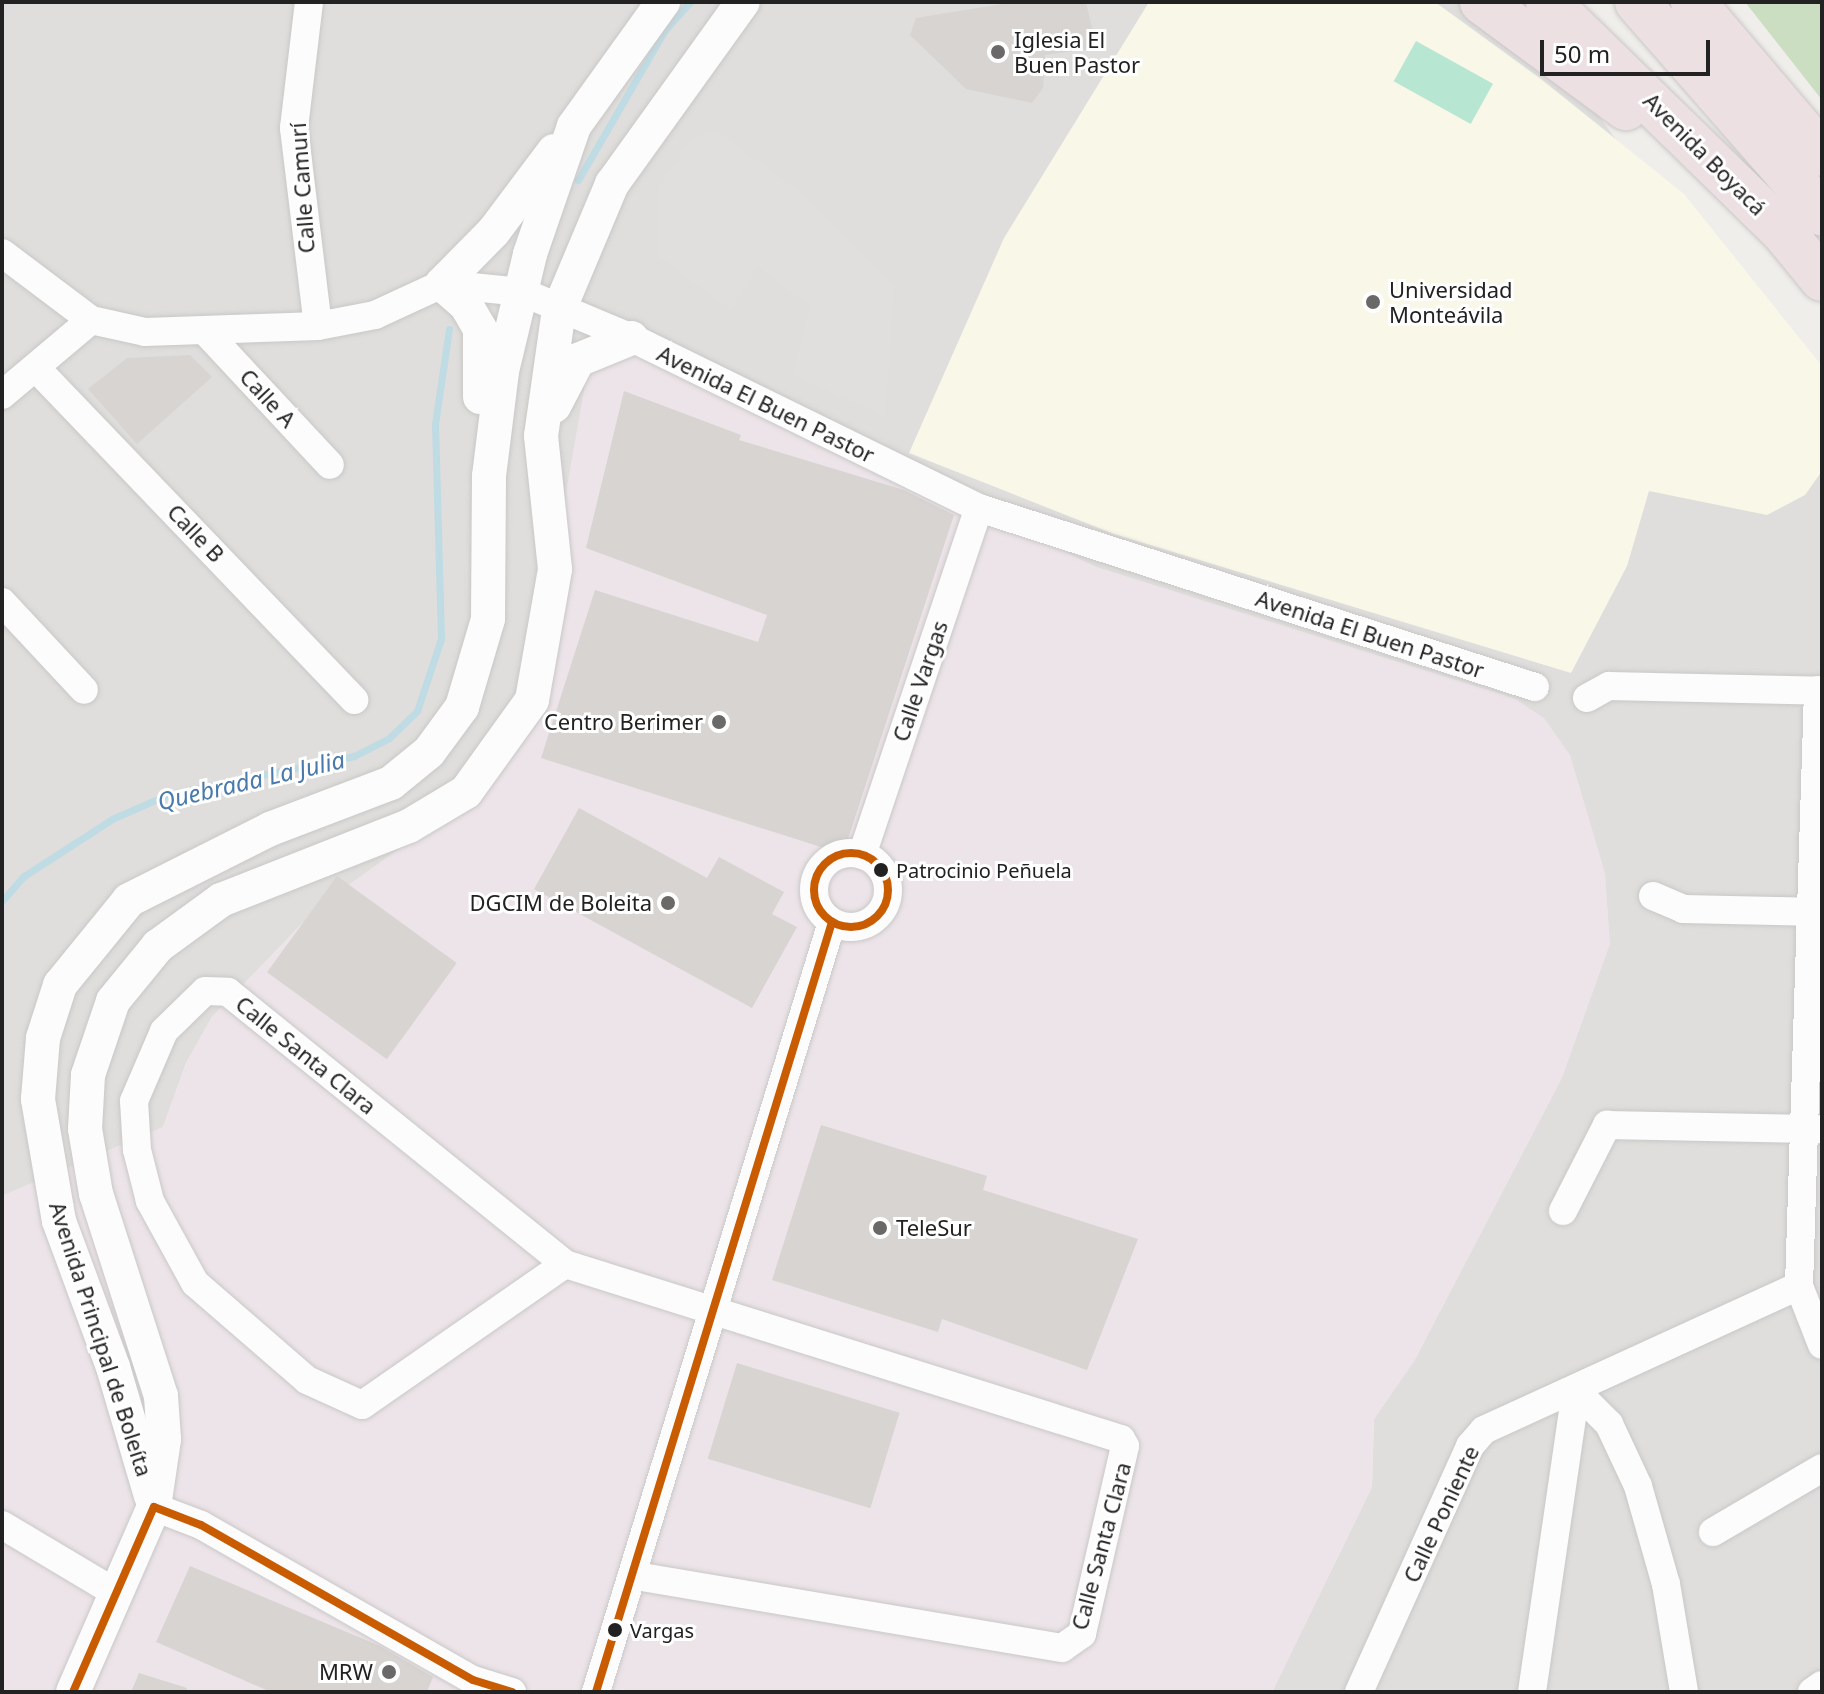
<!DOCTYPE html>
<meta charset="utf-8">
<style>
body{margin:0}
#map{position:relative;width:1824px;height:1694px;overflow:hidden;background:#f0eeeb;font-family:"Noto Sans",sans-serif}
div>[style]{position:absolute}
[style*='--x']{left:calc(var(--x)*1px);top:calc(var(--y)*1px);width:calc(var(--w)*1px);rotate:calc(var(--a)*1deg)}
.residential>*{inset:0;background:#dfdedc}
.industrial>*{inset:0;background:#ede4e9}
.education>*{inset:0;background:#f8f7e8}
.forest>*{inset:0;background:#cbdec1}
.pitch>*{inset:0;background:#b7e6d2;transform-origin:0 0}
.parking>*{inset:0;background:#e0dfde}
.stream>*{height:7px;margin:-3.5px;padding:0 3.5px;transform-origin:3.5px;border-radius:3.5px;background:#bfdbe3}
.building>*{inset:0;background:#d7d4d2;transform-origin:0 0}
.roads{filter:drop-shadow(0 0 2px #c9c8c7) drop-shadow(0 0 2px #c9c8c7)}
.minor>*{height:28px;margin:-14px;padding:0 14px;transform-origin:14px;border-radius:14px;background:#fdfcfc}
.minor>.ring{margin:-14px;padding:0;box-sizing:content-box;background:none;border:28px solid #fdfcfc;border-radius:50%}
.tertiary>*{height:34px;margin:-17px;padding:0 17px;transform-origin:17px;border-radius:17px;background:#fdfcfc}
.motorway>*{height:44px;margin:-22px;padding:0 22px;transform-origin:22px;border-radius:22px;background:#ece0e2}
.bus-1>*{height:8px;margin:-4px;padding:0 4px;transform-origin:4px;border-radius:4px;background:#c95b00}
.bus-1>.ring{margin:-4px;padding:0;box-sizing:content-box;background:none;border:8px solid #c95b00;border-radius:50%}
.dots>*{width:22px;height:22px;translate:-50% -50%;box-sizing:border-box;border:4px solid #fff;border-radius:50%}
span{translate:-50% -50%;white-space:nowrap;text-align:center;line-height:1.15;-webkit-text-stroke:6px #fff;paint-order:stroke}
.bus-label{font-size:20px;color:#222}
.left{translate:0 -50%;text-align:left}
.poi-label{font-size:22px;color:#222}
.right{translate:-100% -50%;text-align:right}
.street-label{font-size:22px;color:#222}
.water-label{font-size:24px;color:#4a7aab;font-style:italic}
.frame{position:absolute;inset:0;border:4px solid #222;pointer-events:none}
.scale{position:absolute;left:1540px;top:40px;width:170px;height:36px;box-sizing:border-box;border:4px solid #222;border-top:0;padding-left:10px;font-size:24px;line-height:28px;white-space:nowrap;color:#222;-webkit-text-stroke:6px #fff;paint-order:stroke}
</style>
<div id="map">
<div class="residential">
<div style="clip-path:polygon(2px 2px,1507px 2px,1531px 23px,1696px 249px,1822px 397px,1822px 1692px,1272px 1692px,1372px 1487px,1374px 1419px,1416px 1358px,1544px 719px,1515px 699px,1096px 567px,938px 493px,550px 649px,433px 825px,318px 907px,212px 1017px,186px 1063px,163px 1127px,2px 1196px)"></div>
</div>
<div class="industrial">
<div style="clip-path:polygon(626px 349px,1096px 567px,1515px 699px,1544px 718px,1570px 755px,1605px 873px,1610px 944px,1562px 1078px,1416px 1358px,1374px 1419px,1372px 1487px,1272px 1692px,2px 1692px,2px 1196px,163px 1127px,186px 1063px,212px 1017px,318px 907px,433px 825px,526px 719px,587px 373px)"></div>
</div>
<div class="education">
<div style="clip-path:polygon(1149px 2px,1435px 2px,1541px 79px,1684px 194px,1822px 366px,1822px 471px,1805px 495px,1767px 515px,1649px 491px,1627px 566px,1571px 673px,1114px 534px,909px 453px,1004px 238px)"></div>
</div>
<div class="forest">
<div style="clip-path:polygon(1745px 2px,1822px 2px,1822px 100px,1782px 49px)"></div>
</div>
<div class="pitch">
<div style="left:1416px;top:41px;width:88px;height:46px;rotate:29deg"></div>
</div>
<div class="parking">
<div style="clip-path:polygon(716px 130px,807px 198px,894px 285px,885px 416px,793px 375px,810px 306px,758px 266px,731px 310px,658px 256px,657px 189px,692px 138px)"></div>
</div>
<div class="stream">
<div style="--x:578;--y:180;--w:173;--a:-59.9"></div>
<div style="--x:665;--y:30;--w:38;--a:-48"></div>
<div style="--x:2;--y:901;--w:33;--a:-49"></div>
<div style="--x:24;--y:876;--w:105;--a:-32.9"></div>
<div style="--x:112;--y:819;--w:62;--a:-23.7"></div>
<div style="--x:169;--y:794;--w:189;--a:-11.6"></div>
<div style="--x:354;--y:756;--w:39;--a:-27"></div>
<div style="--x:389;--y:738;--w:39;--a:-44"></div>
<div style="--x:417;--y:711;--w:76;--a:-71.6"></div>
<div style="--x:441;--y:639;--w:215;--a:-91.6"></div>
<div style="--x:435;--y:424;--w:96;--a:-81.6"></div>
</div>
<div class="building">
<div style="clip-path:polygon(1015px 2px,1086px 3px,1097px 48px,1045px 55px,1043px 88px,1032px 103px,966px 89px,910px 35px,916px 18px)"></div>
<div style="clip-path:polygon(190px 355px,212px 377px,137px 444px,88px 389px,127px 358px)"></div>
<div style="clip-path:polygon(624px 391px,741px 435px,739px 440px,904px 490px,954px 515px,843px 854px,541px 758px,595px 590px,758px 642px,767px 615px,586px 548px)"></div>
<div style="clip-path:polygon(579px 808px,707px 878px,719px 857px,784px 892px,772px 914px,797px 927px,752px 1008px,534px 889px)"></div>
<div style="left:337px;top:876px;width:148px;height:119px;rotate:36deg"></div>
<div style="clip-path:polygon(821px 1125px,987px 1176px,983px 1190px,1138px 1239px,1087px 1370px,942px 1319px,938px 1332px,772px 1280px)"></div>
<div style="left:737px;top:1363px;width:170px;height:100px;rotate:17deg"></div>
<div style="clip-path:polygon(190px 1566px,380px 1646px,433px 1677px,427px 1692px,271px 1692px,156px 1642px)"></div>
<div style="clip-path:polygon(139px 1673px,187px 1688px,186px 1692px,131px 1692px)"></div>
</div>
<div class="roads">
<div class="minor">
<div style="--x:309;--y:2;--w:127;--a:96.8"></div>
<div style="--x:294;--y:128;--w:199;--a:83.1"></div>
<div style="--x:2;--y:253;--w:111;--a:37"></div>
<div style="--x:91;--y:320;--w:55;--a:12.5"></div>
<div style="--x:145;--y:332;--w:173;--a:-2"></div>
<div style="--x:318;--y:326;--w:58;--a:-10.9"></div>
<div style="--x:375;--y:315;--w:74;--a:-24.8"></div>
<div style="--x:442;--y:284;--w:80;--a:5.7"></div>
<div style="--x:522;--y:292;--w:119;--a:22.7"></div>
<div style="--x:632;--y:338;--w:386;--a:26.1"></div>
<div style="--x:979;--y:508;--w:584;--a:17.85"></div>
<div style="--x:205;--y:331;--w:183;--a:47"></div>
<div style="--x:36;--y:368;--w:460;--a:46.2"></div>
<div style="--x:2;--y:395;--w:116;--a:-40.1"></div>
<div style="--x:2;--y:602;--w:120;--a:47"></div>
<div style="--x:1587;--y:698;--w:25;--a:-29"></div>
<div style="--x:1609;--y:686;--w:213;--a:1.3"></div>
<div class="ring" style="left:814px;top:853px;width:46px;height:46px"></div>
<div style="--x:862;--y:855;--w:366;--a:-71.4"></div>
<div style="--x:1653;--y:896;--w:33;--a:23"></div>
<div style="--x:1683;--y:909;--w:139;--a:1.2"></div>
<div style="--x:1563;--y:1211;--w:97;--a:-62.9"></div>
<div style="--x:1607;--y:1125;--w:215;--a:1.1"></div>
<div style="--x:565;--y:1264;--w:247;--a:145.2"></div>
<div style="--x:362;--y:1405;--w:60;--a:-155.6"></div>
<div style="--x:307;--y:1380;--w:148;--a:-139.1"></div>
<div style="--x:195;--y:1283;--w:94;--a:-118.8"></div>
<div style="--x:150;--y:1201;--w:53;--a:-104.3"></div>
<div style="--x:137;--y:1150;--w:49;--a:-93.5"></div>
<div style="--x:134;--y:1101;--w:76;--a:-66.8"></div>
<div style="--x:164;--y:1031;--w:57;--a:-44.3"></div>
<div style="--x:205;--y:991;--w:23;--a:2"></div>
<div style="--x:228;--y:992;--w:433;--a:38.9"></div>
<div style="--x:565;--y:1264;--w:583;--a:17.47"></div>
<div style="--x:1121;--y:1439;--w:8;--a:60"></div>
<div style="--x:1125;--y:1446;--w:193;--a:102.9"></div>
<div style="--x:1082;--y:1634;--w:24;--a:145"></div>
<div style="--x:1062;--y:1648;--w:436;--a:-170.4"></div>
<div style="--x:1799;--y:1286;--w:63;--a:68.7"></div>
<div style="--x:1576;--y:1391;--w:47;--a:45"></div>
<div style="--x:1609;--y:1424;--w:68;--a:64.9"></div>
<div style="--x:1638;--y:1486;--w:102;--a:74.1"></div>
<div style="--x:1666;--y:1584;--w:109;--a:80.5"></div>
<div style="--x:154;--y:1507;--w:50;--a:21"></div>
<div style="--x:201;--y:1525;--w:313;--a:29.7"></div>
<div style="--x:473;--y:1680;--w:41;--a:17.1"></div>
<div style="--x:2;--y:1525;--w:133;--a:30.8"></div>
<div style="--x:1713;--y:1532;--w:126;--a:-30.4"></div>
<div style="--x:596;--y:1692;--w:805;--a:-72.96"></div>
<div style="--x:1359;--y:1692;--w:270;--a:-65.7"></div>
<div style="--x:1470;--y:1446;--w:21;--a:-49"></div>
<div style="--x:1484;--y:1430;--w:346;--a:-24.6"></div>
<div style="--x:1799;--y:1286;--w:596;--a:-88.17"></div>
<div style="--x:1532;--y:1692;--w:304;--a:-81.7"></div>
<div style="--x:1812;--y:1692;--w:12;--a:-35"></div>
</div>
<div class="tertiary">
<div style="--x:480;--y:397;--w:68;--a:-90"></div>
<div style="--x:480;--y:329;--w:28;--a:-120"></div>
<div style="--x:466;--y:305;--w:32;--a:-139"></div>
<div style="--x:442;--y:284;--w:74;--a:-45.5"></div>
<div style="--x:494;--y:231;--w:100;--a:-53.1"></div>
<div style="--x:554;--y:406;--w:52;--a:-62.4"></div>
<div style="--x:578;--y:360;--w:58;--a:-22.2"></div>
<div style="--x:151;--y:1496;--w:134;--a:-106.4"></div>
<div style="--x:113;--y:1367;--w:156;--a:-110.3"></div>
<div style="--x:59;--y:1221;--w:124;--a:-99.8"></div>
<div style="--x:38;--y:1099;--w:61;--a:-85.3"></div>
<div style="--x:43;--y:1038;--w:56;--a:-72.2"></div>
<div style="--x:60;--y:985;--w:109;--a:-50.9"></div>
<div style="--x:129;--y:900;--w:158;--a:-26.7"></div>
<div style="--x:270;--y:829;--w:129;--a:-20.8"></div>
<div style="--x:391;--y:783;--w:49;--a:-39.2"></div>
<div style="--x:429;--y:752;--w:56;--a:-53.7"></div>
<div style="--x:462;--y:707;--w:92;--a:-73.5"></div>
<div style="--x:488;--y:619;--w:143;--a:-89.6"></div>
<div style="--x:489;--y:476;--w:106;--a:-82.9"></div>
<div style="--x:502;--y:371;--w:120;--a:-76.5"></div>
<div style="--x:530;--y:254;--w:135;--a:-71"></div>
<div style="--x:574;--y:126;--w:153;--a:-54.3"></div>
<div style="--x:73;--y:1692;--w:202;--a:-66.4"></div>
<div style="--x:154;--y:1507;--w:69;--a:-81.6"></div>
<div style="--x:164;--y:1439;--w:43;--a:-94"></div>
<div style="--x:161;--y:1396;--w:212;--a:-107.8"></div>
<div style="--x:96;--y:1194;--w:66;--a:-99.6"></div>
<div style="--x:85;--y:1129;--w:54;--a:-86.8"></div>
<div style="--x:88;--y:1075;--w:78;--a:-71.3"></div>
<div style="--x:113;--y:1001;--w:71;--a:-50.7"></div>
<div style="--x:158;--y:946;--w:78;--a:-36.1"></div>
<div style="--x:221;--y:900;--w:202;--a:-21.5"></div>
<div style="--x:409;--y:826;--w:66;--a:-30.8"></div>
<div style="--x:466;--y:792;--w:113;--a:-54.3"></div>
<div style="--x:532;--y:700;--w:133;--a:-80"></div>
<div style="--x:555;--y:569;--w:134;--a:-96"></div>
<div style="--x:541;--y:436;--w:127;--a:-81.9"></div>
<div style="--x:559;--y:310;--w:137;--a:-67.2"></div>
<div style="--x:612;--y:184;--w:224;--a:-54.3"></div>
</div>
<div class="motorway">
<div style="--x:1482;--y:2;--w:179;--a:36.4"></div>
<div style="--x:1548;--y:2;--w:327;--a:44.3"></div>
<div style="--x:1782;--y:230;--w:63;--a:50.8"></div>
<div style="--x:1637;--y:2;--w:281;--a:48.8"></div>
<div style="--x:1693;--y:2;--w:199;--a:49.7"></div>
</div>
</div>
<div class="bus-1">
<div class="ring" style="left:814px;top:853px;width:66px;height:66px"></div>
<div style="--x:73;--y:1692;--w:202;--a:-66.4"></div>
<div style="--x:154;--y:1507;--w:50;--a:21"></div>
<div style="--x:201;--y:1525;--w:313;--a:29.7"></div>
<div style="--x:473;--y:1680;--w:41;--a:17.1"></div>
<div style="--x:596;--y:1692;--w:805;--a:-72.96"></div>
</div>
<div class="dots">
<div style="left:998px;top:52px;background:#6a6968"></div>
<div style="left:1373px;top:302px;background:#6a6968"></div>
<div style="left:719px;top:722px;background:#6a6968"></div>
<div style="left:881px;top:870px;background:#222"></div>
<div style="left:668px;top:903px;background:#6a6968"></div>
<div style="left:880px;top:1228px;background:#6a6968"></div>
<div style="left:615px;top:1630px;background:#222"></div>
<div style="left:389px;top:1672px;background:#6a6968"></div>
</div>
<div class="bus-label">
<span class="left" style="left:896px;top:870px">Patrocinio Peñuela</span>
<span class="left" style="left:630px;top:1630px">Vargas</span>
</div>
<div class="poi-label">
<span class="left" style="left:1014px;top:52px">Iglesia El<br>Buen Pastor</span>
<span class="left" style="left:1389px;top:302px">Universidad<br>Monteávila</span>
<span class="right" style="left:703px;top:722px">Centro Berimer</span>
<span class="right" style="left:652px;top:903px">DGCIM de Boleita</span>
<span class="left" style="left:896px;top:1228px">TeleSur</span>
<span class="right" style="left:373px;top:1672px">MRW</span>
</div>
<div class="street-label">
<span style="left:1705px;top:154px;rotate:45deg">Avenida Boyacá</span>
<span style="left:302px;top:188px;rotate:-94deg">Calle Camurí</span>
<span style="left:268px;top:398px;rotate:47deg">Calle A</span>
<span style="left:766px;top:404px;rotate:26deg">Avenida El Buen Pastor</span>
<span style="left:196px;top:533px;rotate:46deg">Calle B</span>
<span style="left:1370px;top:634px;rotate:18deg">Avenida El Buen Pastor</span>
<span style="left:920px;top:681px;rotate:-71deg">Calle Vargas</span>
<span style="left:306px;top:1055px;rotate:39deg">Calle Santa Clara</span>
<span style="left:101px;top:1339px;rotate:72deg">Avenida Principal de Boleíta</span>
<span style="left:1441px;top:1514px;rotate:-65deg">Calle Poniente</span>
<span style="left:1101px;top:1546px;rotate:-75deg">Calle Santa Clara</span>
</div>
<div class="water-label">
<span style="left:251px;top:780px;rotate:-13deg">Quebrada La Julia</span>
</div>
<div class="frame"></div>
<div class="scale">50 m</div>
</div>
